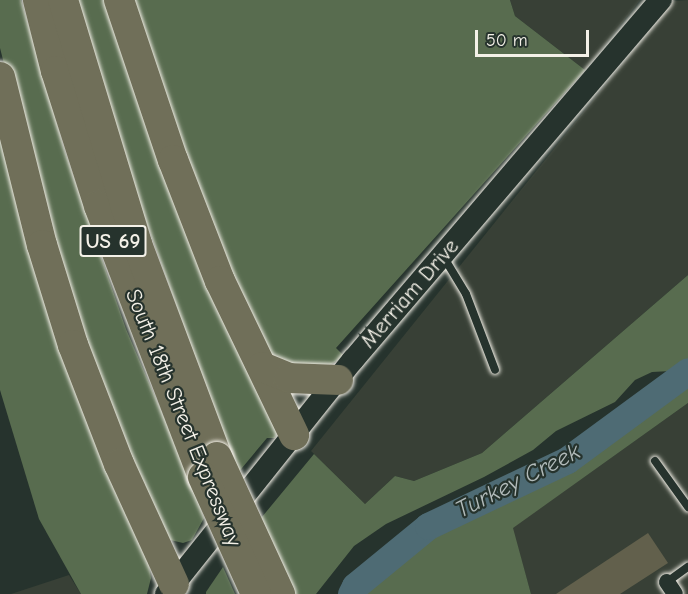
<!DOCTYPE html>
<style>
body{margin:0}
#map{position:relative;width:688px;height:594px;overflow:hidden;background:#26332d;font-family:"Comic Neue",sans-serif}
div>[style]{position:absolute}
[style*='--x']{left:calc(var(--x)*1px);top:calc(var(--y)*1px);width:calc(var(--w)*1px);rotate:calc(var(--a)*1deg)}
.built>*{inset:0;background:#384036}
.green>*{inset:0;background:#586c4f}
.river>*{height:27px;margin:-13.5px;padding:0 13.5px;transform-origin:13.5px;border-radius:13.5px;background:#4e6b74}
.building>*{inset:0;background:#62604c}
.roads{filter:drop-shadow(0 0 2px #f4f1e8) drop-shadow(0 0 2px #f4f1e8)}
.service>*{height:8px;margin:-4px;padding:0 4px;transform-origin:4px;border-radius:4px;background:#26332d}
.minor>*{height:16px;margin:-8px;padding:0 8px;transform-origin:8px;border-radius:8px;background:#26332d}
.secondary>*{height:22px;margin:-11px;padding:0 11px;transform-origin:11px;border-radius:11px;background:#26332d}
.motorway>*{height:30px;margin:-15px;padding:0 15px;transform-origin:15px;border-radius:15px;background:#706f59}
.bridges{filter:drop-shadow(0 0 2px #f4f1e8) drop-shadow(0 0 2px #f4f1e8)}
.motorway-bridge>*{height:30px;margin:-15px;padding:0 15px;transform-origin:15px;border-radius:15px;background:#706f59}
span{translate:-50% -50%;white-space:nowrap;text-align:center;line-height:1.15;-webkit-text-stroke:4.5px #26332d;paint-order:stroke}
.shield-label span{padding:2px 4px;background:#26332d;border:2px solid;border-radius:4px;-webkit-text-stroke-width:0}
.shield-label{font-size:21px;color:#f4f1e8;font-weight:700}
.street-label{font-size:22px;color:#f4f1e8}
.water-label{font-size:24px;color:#b2bbba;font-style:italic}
.scale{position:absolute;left:475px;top:30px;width:114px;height:27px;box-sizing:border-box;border:3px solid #f4f1e8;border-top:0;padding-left:8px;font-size:18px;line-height:21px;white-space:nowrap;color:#f4f1e8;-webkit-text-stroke:4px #26332d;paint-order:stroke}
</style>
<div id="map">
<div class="built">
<div style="clip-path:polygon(510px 0,640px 0,585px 70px,515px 16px)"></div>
<div style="clip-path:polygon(688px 0,688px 275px,482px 453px,414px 481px,395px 476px,365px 504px,311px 451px,673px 1px)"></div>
<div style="clip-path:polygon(688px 403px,688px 594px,531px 594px,512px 528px)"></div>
<div style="clip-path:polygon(69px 575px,81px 594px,11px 594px)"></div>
</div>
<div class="green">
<div style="clip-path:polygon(0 0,21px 0,65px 152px,126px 329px,184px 464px,204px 518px,192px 540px,183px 543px,166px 539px,153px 521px,45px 225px,0 48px)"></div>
<div style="clip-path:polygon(76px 0,112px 0,278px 431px,275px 438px,267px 438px,237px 474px,128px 171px)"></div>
<div style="clip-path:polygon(130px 0,510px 0,515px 16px,585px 70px,336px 348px,344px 356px,327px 367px,311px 370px,272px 357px,264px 347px,210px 222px)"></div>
<div style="clip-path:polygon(0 117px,148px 561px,151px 578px,147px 594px,81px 594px,39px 519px,0 390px)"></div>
<div style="clip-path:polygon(688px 275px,688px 360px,671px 371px,652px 372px,635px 380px,615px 402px,556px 431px,533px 450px,484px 477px,386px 524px,354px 546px,316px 594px,288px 594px,257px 523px,314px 454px,365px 504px,395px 476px,414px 481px,482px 453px)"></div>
<div style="clip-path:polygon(688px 383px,688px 403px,513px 528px,531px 594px,363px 594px,371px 582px,402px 556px,442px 529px,550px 479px,589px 456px)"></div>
<div style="clip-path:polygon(223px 567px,235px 594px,206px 594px,206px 592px)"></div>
</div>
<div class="river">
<div style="--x:351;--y:594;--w:9;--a:-63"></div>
<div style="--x:355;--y:586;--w:94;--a:-39.4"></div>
<div style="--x:428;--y:526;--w:154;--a:-25.4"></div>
<div style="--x:567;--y:460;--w:150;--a:-36.3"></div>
</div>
<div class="building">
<div style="clip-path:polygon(648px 533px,668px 563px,620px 594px,556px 594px)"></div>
</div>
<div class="roads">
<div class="service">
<div style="--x:443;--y:256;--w:44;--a:58.8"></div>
<div style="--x:466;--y:294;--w:81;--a:69.1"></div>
<div style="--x:655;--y:461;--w:57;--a:54.3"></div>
<div style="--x:667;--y:582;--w:26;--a:-36"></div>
</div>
<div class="minor">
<div style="--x:667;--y:582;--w:14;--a:56"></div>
</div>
<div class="secondary">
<div style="--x:166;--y:594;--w:300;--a:-51.4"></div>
<div style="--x:353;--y:360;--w:474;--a:-49.5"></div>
</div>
<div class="motorway">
<div style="--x:38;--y:0;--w:73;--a:75.8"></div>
<div style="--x:56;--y:71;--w:142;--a:72.3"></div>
<div style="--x:99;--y:206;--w:290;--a:69"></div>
<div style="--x:63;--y:0;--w:255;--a:73.1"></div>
<div style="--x:137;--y:244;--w:228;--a:69.4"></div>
<div style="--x:119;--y:0;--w:169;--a:71.4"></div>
<div style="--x:173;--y:160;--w:130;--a:68.8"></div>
<div style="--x:220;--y:281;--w:171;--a:64.3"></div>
<div style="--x:0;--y:77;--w:173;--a:76"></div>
<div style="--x:42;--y:245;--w:105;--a:72.8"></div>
<div style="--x:73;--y:345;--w:128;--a:68.9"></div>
<div style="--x:119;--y:464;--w:132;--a:65.4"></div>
<div style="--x:262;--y:367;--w:29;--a:22"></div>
<div style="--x:289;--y:378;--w:49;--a:2.3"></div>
</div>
</div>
<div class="bridges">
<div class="motorway-bridge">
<div style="--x:217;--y:457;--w:151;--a:65.3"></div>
<div style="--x:203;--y:477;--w:128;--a:65.6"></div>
</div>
</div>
<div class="shield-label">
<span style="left:113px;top:241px">US 69</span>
</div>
<div class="street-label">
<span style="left:410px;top:294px;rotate:-49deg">Merriam Drive</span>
<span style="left:183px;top:418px;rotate:68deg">South 18th Street Expressway</span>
</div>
<div class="water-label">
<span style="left:518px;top:481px;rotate:-27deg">Turkey Creek</span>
</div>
<div class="scale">50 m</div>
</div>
